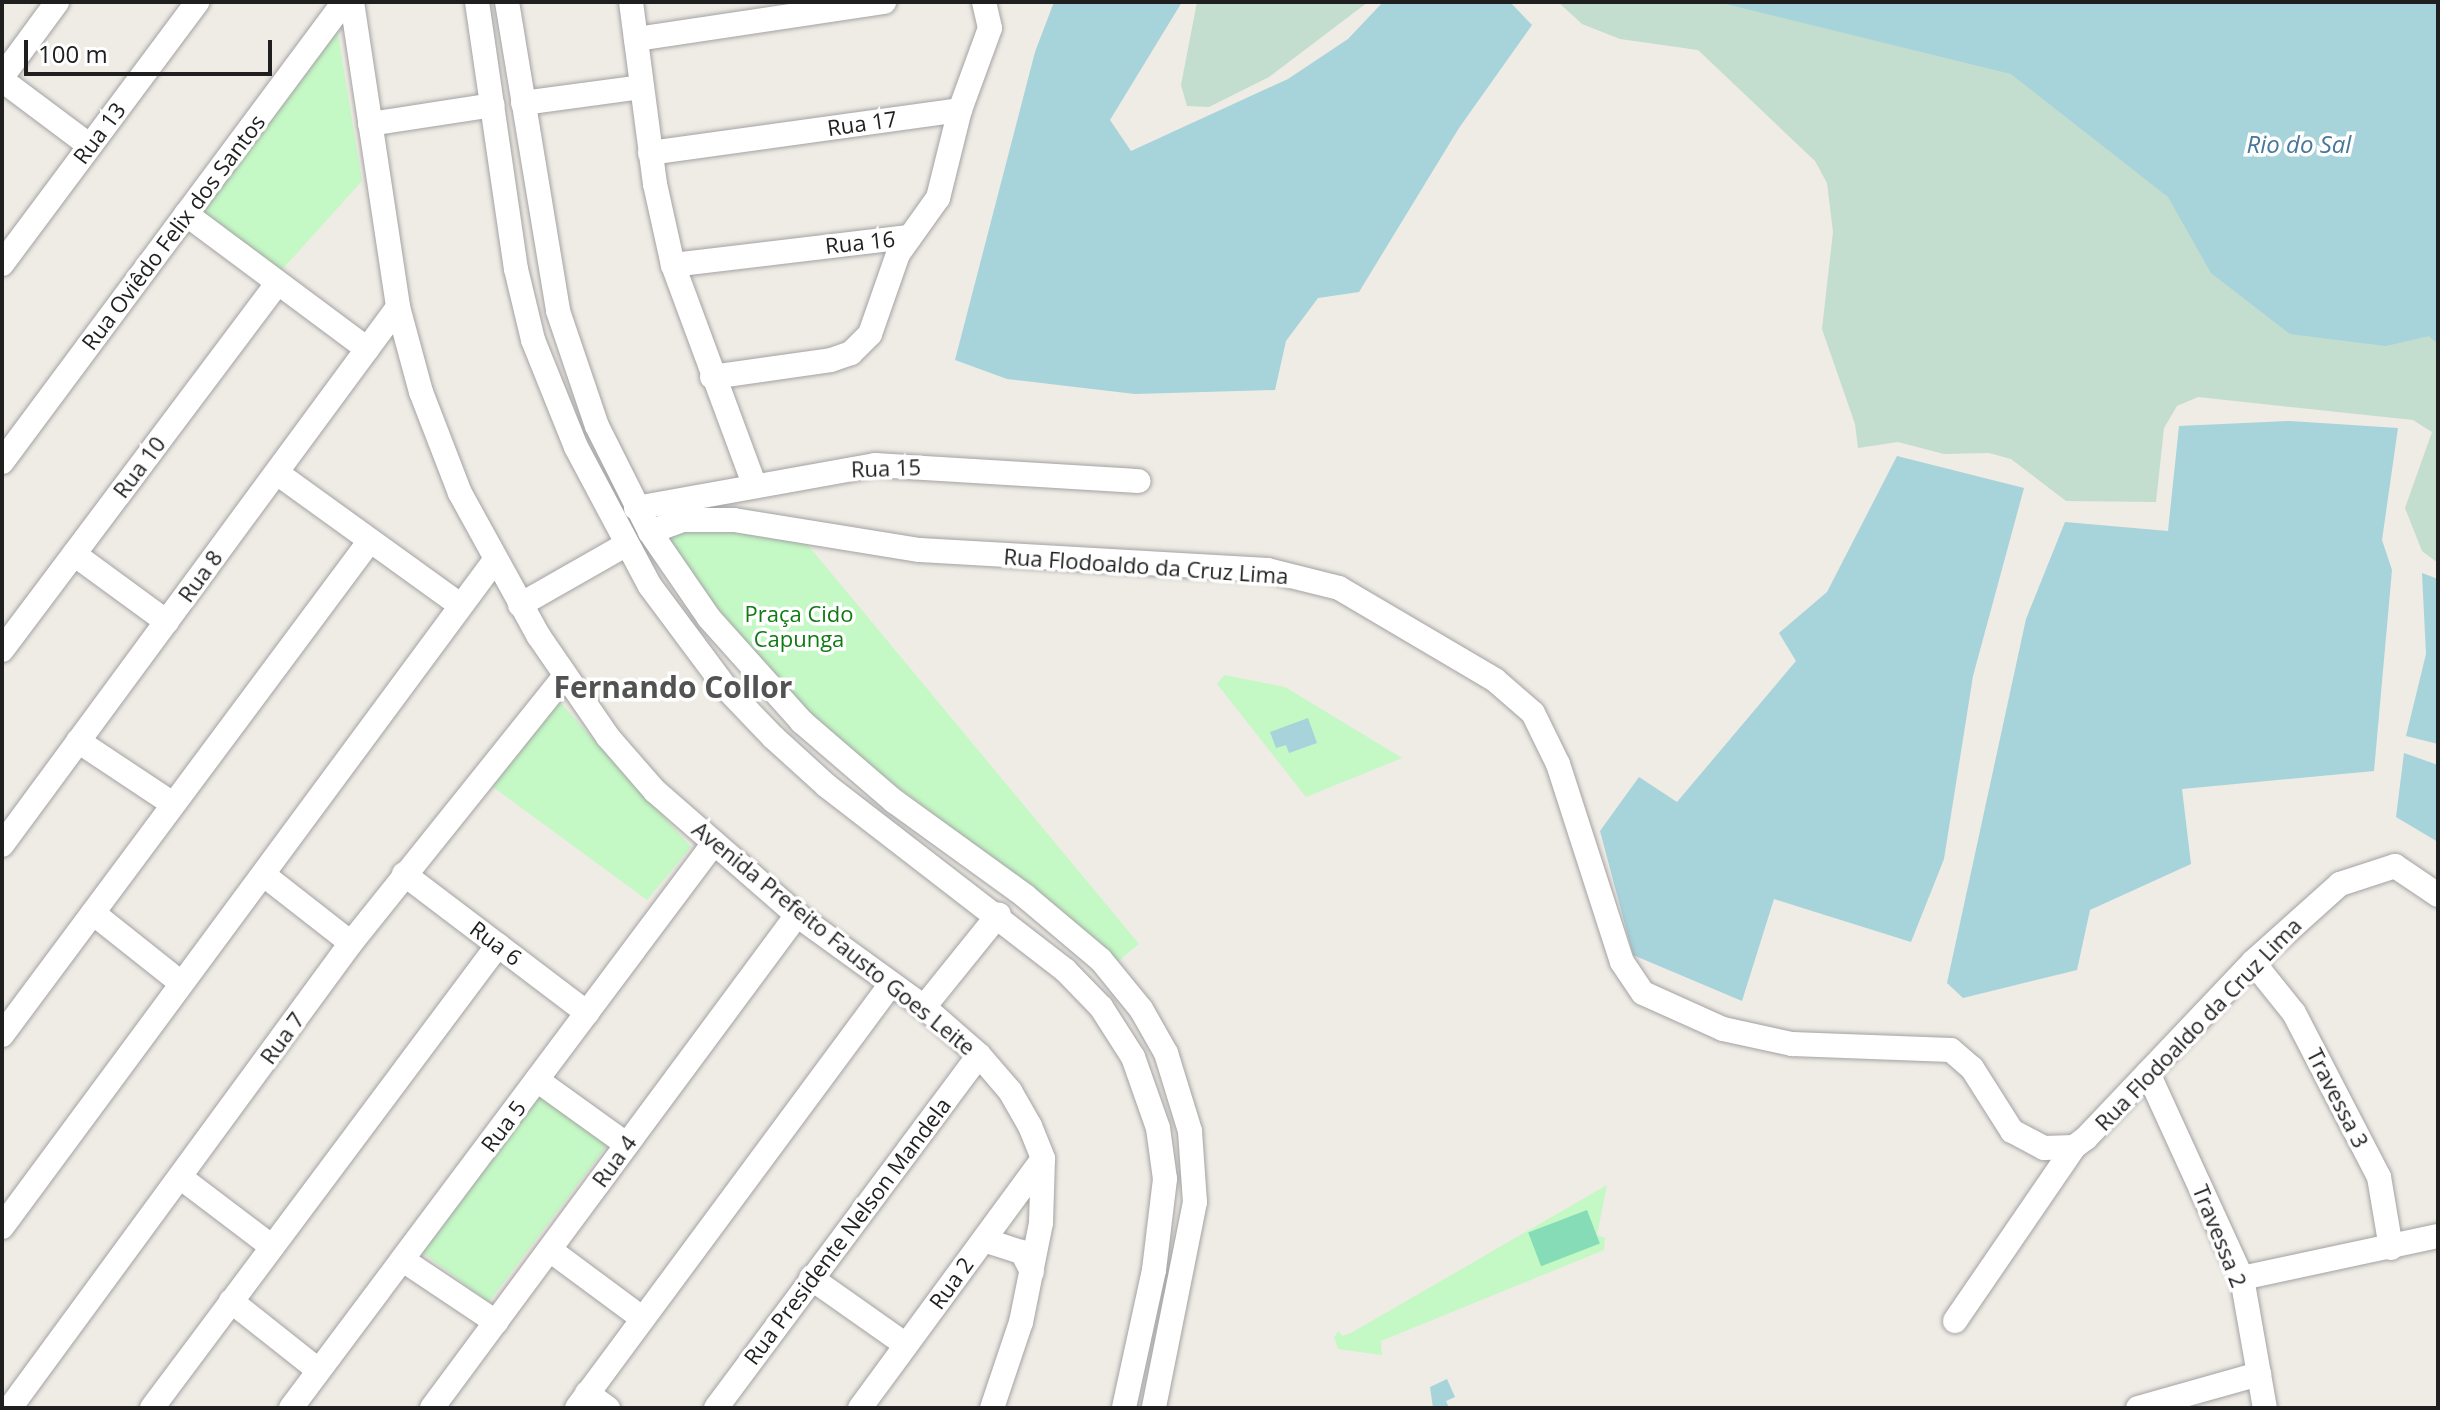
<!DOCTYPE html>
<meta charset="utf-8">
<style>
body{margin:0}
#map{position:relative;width:2440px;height:1410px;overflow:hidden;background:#efebe5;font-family:"Open Sans",sans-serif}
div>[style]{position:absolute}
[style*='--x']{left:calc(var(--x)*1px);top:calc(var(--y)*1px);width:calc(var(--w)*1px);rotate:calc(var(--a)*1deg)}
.wetland>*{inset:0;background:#c3ddcf}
.park>*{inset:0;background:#c4f8c5;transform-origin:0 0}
.pitch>*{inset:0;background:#86dcb6;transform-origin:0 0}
.water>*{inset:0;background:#a7d3db}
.roads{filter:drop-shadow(0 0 2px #a3a3a3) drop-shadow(0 0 2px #a3a3a3)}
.minor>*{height:24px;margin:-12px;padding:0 12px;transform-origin:12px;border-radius:12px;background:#fff}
span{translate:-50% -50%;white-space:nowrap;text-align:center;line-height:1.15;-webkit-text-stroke:7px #fff;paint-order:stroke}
.street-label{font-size:22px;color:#1f1f1f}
.park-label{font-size:22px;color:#0f7a12}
.water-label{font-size:24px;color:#48779c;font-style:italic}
.district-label{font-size:30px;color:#525252;font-weight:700}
.frame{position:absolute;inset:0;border:4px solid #1f1f1f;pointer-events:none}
.scale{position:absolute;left:24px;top:40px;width:248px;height:36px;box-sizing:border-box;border:4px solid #1f1f1f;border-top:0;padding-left:10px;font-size:24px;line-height:28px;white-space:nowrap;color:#1f1f1f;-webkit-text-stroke:6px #fff;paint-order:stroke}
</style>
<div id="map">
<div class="wetland">
<div style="clip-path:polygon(1197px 2px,1368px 2px,1269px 77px,1209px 107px,1187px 106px,1181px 85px)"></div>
<div style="clip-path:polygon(1558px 2px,2438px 2px,2438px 563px,2422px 551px,2405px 508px,2432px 432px,2413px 420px,2198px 397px,2177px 406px,2164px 428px,2156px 502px,2066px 501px,2011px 459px,1989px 453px,1944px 454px,1898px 442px,1858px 448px,1855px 424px,1822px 329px,1833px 232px,1827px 183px,1815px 161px,1698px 50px,1620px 39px,1582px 24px)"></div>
</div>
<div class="park">
<div style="clip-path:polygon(337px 28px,362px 181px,279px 273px,196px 214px)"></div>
<div style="clip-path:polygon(742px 521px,802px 538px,1139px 944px,1116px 963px,1063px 911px,806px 718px,708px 603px,665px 532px)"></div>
<div style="clip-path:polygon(1224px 675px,1285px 687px,1402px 758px,1306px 797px,1217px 684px)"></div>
<div style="clip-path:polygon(559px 701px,691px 847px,647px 900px,489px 784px)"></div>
<div style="left:540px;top:1093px;width:85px;height:198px;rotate:37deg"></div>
<div style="clip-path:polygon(1607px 1185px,1597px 1235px,1605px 1238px,1604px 1250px,1381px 1341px,1382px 1355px,1338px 1349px,1334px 1337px,1339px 1331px,1342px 1336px,1351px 1333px)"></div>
</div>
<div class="pitch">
<div style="left:1587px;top:1210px;width:36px;height:63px;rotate:69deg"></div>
</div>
<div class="water">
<div style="clip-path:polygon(1054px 2px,1182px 2px,1110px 120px,1131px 151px,1288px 79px,1348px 39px,1383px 2px,1510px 2px,1532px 25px,1459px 128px,1359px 292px,1318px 298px,1286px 341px,1275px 390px,1135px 394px,1007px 379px,955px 360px,1035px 52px)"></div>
<div style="clip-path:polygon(1718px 2px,2438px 2px,2438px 344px,2429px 336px,2386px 346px,2290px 334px,2211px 273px,2168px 197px,2011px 74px)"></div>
<div style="clip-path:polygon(2290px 421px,2398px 428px,2382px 540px,2392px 570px,2374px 771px,2182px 789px,2191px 864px,2090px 910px,2077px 970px,1963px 998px,1947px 983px,2026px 619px,2065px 522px,2168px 531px,2179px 426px)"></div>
<div style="clip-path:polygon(1897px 456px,2024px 488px,1973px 676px,1944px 859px,1911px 942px,1774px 899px,1742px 1001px,1633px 955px,1600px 831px,1639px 777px,1677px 802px,1796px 661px,1779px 633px,1827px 592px)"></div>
<div style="clip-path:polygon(2422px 573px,2438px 579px,2438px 744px,2406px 736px,2426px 654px)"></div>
<div style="clip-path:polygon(1308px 718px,1317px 743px,1289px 753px,1286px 745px,1276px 748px,1270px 732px)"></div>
<div style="clip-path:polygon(2404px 753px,2438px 765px,2438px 842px,2396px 817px)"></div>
<div style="clip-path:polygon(1447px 1379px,1455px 1397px,1446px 1401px,1449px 1408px,1433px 1408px,1430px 1387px)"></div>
</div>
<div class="roads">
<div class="minor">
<div style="--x:352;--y:2;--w:308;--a:81.4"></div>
<div style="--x:398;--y:307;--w:88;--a:74.9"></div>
<div style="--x:421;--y:392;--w:108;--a:68.9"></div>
<div style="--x:460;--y:493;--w:162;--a:61.2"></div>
<div style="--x:538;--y:635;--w:124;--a:55.5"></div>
<div style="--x:608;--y:737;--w:72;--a:49"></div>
<div style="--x:655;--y:791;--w:189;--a:41.1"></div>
<div style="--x:797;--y:915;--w:157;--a:35.9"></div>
<div style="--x:924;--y:1007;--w:73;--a:41.1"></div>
<div style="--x:979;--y:1055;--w:48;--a:49.3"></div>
<div style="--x:1010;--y:1091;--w:40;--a:60.3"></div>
<div style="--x:1030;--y:1126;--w:35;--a:68"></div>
<div style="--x:1043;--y:1159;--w:64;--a:91.8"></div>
<div style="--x:1041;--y:1223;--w:101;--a:101.4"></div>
<div style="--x:1021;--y:1322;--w:91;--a:108.6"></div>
<div style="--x:477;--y:2;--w:270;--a:81.7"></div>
<div style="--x:516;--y:269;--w:73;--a:76.5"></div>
<div style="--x:533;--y:340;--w:115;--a:68.1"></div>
<div style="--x:576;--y:447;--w:157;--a:62"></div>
<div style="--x:650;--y:586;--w:127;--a:53.3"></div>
<div style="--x:726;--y:688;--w:68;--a:46.2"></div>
<div style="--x:773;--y:737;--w:73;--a:42.2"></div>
<div style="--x:827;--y:786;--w:301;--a:37.7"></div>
<div style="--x:1065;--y:970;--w:52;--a:45.8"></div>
<div style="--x:1101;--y:1007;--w:59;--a:57.4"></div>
<div style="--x:1133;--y:1057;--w:75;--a:70.6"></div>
<div style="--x:1158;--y:1128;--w:51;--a:82.2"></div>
<div style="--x:1165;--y:1179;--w:92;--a:96.9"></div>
<div style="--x:1154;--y:1270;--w:141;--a:102.3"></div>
<div style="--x:507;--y:2;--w:313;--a:80.6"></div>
<div style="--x:558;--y:311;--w:121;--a:71.3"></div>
<div style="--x:597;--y:426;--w:119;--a:63.4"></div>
<div style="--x:650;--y:532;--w:104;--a:55.5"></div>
<div style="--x:709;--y:618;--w:140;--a:48.2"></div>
<div style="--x:802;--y:722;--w:121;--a:40.7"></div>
<div style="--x:894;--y:801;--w:162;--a:35.9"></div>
<div style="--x:1025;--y:896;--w:99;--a:40.1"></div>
<div style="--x:1101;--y:960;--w:63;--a:50.8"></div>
<div style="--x:1141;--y:1009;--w:51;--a:60.4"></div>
<div style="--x:1166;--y:1053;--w:82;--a:72.9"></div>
<div style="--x:1190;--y:1131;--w:71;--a:86"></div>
<div style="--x:1195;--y:1202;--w:210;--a:101.3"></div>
<div style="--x:631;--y:2;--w:184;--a:82.5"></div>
<div style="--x:655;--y:184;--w:83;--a:77.5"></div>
<div style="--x:673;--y:265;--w:233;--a:69.7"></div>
<div style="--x:636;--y:39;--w:251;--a:-8.5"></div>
<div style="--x:2;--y:77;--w:93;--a:-53.7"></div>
<div style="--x:2;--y:80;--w:109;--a:36.8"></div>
<div style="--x:523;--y:103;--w:119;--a:-7.7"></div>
<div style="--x:370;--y:124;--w:124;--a:-8.8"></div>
<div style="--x:650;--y:153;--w:313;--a:-7.9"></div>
<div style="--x:186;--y:214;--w:226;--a:36.7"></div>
<div style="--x:2;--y:264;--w:327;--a:-53.3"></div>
<div style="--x:673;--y:265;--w:238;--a:-6.8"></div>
<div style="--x:712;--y:377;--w:120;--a:-8.1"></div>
<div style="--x:831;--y:360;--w:21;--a:-19"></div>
<div style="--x:851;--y:353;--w:27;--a:-45"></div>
<div style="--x:870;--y:334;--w:85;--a:-70.7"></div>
<div style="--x:898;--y:254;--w:69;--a:-54.5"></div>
<div style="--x:938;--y:198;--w:91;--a:-76"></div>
<div style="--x:960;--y:110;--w:87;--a:-69.9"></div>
<div style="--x:990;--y:28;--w:27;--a:-103"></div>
<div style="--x:2;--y:462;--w:573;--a:-53.37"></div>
<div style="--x:277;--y:473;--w:226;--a:35.8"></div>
<div style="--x:636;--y:508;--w:243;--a:-10.2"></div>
<div style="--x:875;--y:465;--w:264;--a:3.5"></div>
<div style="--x:650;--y:532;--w:35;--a:-20"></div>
<div style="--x:683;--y:520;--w:51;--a:0"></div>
<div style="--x:734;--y:520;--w:188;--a:9.2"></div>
<div style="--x:920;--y:550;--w:348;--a:3.3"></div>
<div style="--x:1267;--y:570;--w:74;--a:14"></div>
<div style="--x:1339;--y:588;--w:181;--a:30.5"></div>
<div style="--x:1495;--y:680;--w:50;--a:41"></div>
<div style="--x:1533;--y:713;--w:57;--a:63.9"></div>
<div style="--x:1558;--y:764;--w:208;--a:72.1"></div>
<div style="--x:1622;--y:962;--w:37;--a:56"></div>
<div style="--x:1643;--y:993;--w:88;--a:24.2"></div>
<div style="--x:1723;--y:1029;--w:71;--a:12.3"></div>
<div style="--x:1792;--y:1044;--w:159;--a:2.2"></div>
<div style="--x:1951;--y:1050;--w:28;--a:41"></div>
<div style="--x:1972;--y:1068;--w:75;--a:57.6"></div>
<div style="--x:2012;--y:1131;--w:36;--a:28"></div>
<div style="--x:2044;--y:1148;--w:30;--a:-2"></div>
<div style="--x:2074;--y:1147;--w:15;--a:-37"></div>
<div style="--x:2086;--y:1138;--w:243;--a:-46.5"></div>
<div style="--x:2253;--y:962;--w:117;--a:-41.9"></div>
<div style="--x:2340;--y:884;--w:58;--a:-18.1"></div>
<div style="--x:2395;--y:866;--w:52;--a:34"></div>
<div style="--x:74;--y:554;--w:115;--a:36.2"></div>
<div style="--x:520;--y:605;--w:121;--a:-29.7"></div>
<div style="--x:2;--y:650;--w:458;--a:-53.1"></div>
<div style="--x:78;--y:741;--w:114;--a:33.6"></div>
<div style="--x:2;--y:845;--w:668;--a:-53.64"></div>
<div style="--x:404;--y:874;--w:230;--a:37.2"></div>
<div style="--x:264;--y:875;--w:110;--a:38"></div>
<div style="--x:93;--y:913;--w:112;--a:38.5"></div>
<div style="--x:2253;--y:962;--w:65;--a:51.2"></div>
<div style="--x:2294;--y:1013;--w:185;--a:62.6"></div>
<div style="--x:2379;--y:1177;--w:72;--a:80.4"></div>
<div style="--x:924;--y:1007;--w:119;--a:-51.1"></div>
<div style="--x:2;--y:1035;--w:615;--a:-53.34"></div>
<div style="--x:2148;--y:1073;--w:226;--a:65.4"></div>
<div style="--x:2242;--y:1278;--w:132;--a:80"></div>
<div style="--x:537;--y:1080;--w:110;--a:35.7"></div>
<div style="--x:180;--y:1177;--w:114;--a:37.2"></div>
<div style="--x:2;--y:1227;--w:829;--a:-53.53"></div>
<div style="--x:984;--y:1240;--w:40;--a:18"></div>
<div style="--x:1022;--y:1252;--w:22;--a:63"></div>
<div style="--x:550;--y:1250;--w:114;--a:36.5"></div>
<div style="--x:403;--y:1260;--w:112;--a:33.7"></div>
<div style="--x:811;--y:1278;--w:116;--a:35.2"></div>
<div style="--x:2242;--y:1278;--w:200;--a:-12.1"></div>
<div style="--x:231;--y:1301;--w:111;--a:38.4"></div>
<div style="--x:1955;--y:1321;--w:211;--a:-55.6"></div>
<div style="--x:587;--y:1393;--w:26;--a:36"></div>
<div style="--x:10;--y:1408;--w:577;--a:-53.75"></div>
<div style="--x:351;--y:943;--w:341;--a:-51.3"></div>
<div style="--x:152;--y:1408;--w:578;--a:-53.23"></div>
<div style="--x:291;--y:1408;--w:706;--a:-53.18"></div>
<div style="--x:432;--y:1408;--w:613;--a:-53.49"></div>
<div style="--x:577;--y:1408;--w:528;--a:-53.48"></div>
<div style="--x:716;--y:1408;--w:440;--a:-53.3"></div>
<div style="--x:860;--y:1408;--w:309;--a:-53.7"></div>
<div style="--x:2138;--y:1408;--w:126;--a:-15.7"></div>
</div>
</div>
<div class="street-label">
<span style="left:862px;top:123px;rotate:-8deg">Rua 17</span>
<span style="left:99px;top:133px;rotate:-53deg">Rua 13</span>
<span style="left:173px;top:232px;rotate:-53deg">Rua Oviêdo Felix dos Santos</span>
<span style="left:860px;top:242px;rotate:-6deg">Rua 16</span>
<span style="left:139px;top:467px;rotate:-53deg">Rua 10</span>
<span style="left:886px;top:468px;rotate:-2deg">Rua 15</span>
<span style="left:1146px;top:566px;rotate:4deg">Rua Flodoaldo da Cruz Lima</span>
<span style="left:200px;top:576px;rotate:-54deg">Rua 8</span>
<span style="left:834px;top:938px;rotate:39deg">Avenida Prefeito Fausto Goes Leite</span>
<span style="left:496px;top:943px;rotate:37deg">Rua 6</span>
<span style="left:2198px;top:1024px;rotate:-46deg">Rua Flodoaldo da Cruz Lima</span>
<span style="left:282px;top:1038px;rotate:-54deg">Rua 7</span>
<span style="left:2338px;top:1098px;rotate:63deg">Travessa 3</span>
<span style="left:503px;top:1126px;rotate:-53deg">Rua 5</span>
<span style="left:614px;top:1161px;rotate:-54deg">Rua 4</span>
<span style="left:847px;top:1231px;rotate:-53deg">Rua Presidente Nelson Mandela</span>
<span style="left:2220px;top:1236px;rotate:68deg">Travessa 2</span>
<span style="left:951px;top:1283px;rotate:-54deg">Rua 2</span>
</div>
<div class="park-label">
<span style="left:799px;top:626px">Praça Cido<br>Capunga</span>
</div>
<div class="water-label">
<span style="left:2299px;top:144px">Rio do Sal</span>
</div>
<div class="district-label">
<span style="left:673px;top:687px">Fernando Collor</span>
</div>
<div class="frame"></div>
<div class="scale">100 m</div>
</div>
